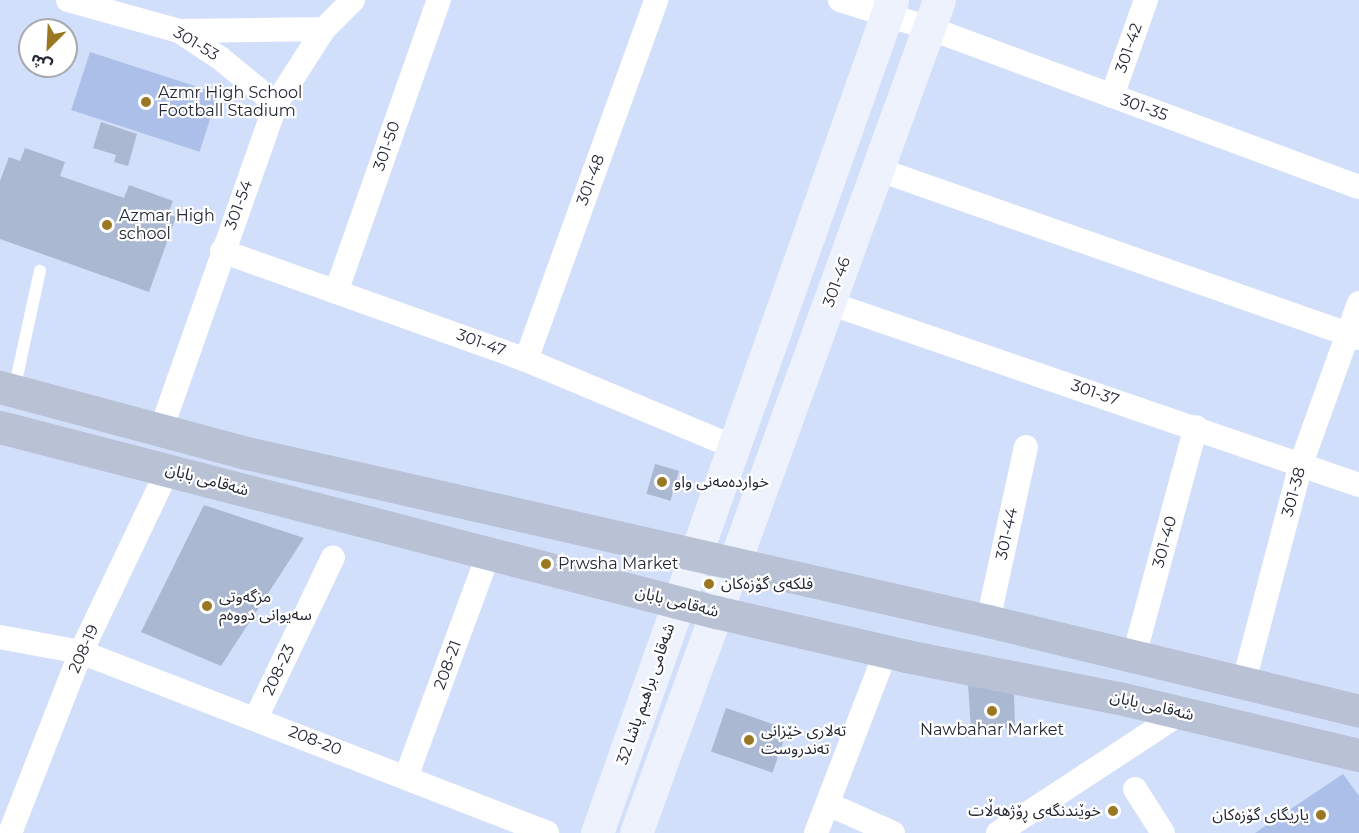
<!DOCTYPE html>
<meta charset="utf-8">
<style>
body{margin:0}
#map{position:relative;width:1359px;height:833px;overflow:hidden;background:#d2dffa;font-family:Montserrat,"Noto Sans Arabic",sans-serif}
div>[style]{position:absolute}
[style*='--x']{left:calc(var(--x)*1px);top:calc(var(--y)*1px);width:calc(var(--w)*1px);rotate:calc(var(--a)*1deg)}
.green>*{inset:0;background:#abbfe9;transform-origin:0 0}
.building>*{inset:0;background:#abb8d1;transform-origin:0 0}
.service>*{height:12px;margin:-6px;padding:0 6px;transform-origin:6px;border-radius:6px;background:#fff}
.minor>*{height:24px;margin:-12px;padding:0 12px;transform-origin:12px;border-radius:12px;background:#fff}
.secondary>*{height:33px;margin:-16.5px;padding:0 16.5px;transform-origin:16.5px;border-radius:16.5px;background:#edf2fd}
.primary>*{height:33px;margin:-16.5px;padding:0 16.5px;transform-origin:16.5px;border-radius:16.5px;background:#b9c1d5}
.dots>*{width:16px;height:16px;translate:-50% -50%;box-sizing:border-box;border:3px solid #fff;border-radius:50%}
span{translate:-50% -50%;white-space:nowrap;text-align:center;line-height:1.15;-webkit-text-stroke:4.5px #fff;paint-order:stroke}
.street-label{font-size:16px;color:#252933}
.poi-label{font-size:16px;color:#252933}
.left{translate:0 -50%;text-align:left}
.right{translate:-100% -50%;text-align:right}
.north{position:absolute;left:18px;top:18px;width:60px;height:60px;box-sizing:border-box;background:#fff;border:2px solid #a8a9ad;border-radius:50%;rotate:204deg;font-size:16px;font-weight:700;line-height:24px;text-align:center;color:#252933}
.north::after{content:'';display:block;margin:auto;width:21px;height:27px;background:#9a7721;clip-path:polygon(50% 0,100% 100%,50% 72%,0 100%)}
</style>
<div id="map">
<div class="green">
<div style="left:90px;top:52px;width:135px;height:61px;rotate:18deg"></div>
<div style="clip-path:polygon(1343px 774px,1359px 796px,1359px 833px,1255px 833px)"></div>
</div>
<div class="building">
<div style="clip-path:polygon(101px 122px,137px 134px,128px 166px,114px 162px,116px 155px,93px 148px)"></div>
<div style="clip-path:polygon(25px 148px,65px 162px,60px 176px,124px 198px,129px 185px,173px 201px,168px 214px,176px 217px,149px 292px,0 239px,0 181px,9px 157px,20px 161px)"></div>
<div style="left:655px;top:464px;width:25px;height:31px;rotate:16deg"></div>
<div style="clip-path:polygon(204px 505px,304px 538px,221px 666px,141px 632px)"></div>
<div style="clip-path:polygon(968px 684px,1014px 694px,1015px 728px,971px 729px)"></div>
<div style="left:726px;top:708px;width:65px;height:46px;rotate:19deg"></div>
</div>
<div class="service">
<div style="--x:14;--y:390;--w:122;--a:-77.7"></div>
</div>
<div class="minor">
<div style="--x:68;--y:0;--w:115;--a:15.6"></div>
<div style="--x:179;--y:31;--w:49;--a:33.4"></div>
<div style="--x:220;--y:58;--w:72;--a:39.4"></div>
<div style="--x:840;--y:0;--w:93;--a:17.5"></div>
<div style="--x:929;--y:28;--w:458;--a:20.3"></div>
<div style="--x:179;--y:31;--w:145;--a:-0.8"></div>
<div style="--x:1112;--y:96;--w:102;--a:-70.5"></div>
<div style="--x:877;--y:169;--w:511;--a:19.32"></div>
<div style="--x:222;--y:251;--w:323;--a:19.7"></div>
<div style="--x:526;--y:360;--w:228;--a:22.7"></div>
<div style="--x:336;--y:292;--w:310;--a:-70.6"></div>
<div style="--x:829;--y:303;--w:560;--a:18.95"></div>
<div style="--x:526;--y:360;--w:383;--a:-70.1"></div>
<div style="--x:161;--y:430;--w:346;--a:-70.6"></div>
<div style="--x:276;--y:104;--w:89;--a:-57.4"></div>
<div style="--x:324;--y:29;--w:41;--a:-45"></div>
<div style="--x:988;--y:621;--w:178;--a:-77.7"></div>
<div style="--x:0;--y:637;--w:82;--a:10.5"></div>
<div style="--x:81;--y:652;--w:500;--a:21.2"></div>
<div style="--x:1134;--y:656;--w:237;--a:-74.9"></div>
<div style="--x:1243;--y:685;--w:228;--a:-75.3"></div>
<div style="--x:1301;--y:464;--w:171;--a:-70.2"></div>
<div style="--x:256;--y:718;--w:178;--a:-64.4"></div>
<div style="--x:406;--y:777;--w:239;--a:-69.7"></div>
<div style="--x:1135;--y:789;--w:52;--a:57.5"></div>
<div style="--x:828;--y:804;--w:71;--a:24"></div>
<div style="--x:10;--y:833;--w:194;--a:-68.6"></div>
<div style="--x:81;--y:652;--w:202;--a:-64.5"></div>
<div style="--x:816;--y:833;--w:194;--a:-68.9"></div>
<div style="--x:998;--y:833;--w:220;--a:-33.3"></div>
</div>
<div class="secondary">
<div style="--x:597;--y:833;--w:884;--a:-70.5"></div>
<div style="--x:636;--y:833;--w:886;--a:-70.01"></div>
</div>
<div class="primary">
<div style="--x:0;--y:387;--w:256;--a:15"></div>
<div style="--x:247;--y:453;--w:760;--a:12.77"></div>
<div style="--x:988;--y:621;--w:382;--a:13.6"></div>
<div style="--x:0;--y:427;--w:740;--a:14.49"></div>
<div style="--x:716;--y:612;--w:195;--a:13"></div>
<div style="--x:906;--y:656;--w:217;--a:11.2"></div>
<div style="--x:1119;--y:698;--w:247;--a:13.4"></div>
</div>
<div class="dots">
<div style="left:146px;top:102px;background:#9a7721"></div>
<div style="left:107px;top:225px;background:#9a7721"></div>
<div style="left:662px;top:482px;background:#9a7721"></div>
<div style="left:546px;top:564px;background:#9a7721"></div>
<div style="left:709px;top:584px;background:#9a7721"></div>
<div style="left:207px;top:606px;background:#9a7721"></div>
<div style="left:992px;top:711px;background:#9a7721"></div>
<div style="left:749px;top:740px;background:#9a7721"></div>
<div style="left:1113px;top:811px;background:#9a7721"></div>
<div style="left:1321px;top:815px;background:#9a7721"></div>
</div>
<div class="street-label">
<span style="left:196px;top:44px;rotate:31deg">301-53</span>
<span style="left:1129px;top:48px;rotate:-71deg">301-42</span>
<span style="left:1144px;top:108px;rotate:20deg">301-35</span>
<span style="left:387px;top:146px;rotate:-71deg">301-50</span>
<span style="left:591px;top:180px;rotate:-70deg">301-48</span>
<span style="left:239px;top:205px;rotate:-70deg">301-54</span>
<span style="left:837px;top:282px;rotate:-70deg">301-46</span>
<span style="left:481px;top:343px;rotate:20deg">301-47</span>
<span style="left:1095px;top:393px;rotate:19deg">301-37</span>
<span style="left:207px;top:480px;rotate:15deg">شەقامی بابان</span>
<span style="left:1294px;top:492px;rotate:-75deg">301-38</span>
<span style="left:1007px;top:534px;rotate:-78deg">301-44</span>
<span style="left:1165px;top:542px;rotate:-75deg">301-40</span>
<span style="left:677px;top:602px;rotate:14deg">شەقامی بابان</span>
<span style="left:84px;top:649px;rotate:-66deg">208-19</span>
<span style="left:448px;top:665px;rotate:-70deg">208-21</span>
<span style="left:279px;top:670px;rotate:-65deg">208-23</span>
<span style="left:646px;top:694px;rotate:-71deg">شەقامی براهیم پاشا 32</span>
<span style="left:1152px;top:706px;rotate:13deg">شەقامی بابان</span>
<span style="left:315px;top:741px;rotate:21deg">208-20</span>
</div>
<div class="poi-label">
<span class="left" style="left:158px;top:102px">Azmr High School<br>Football Stadium</span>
<span class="left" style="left:119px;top:225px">Azmar High<br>school</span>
<span class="left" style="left:674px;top:482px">خواردەمەنی واو</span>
<span class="left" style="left:558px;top:564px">Prwsha Market</span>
<span class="left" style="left:721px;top:584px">فلکەی گۆزەکان</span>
<span class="left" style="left:219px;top:606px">مزگەوتی<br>سەیوانی دووەم</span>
<span style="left:992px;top:730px">Nawbahar Market</span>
<span class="left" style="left:761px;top:740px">تەلاری خێزانی<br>تەندروست</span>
<span class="right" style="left:1101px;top:811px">خوێندنگەی ڕۆژهەڵات</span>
<span class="right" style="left:1309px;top:815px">یاریگای گۆزەکان</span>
</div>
<div class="north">ش</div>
</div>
